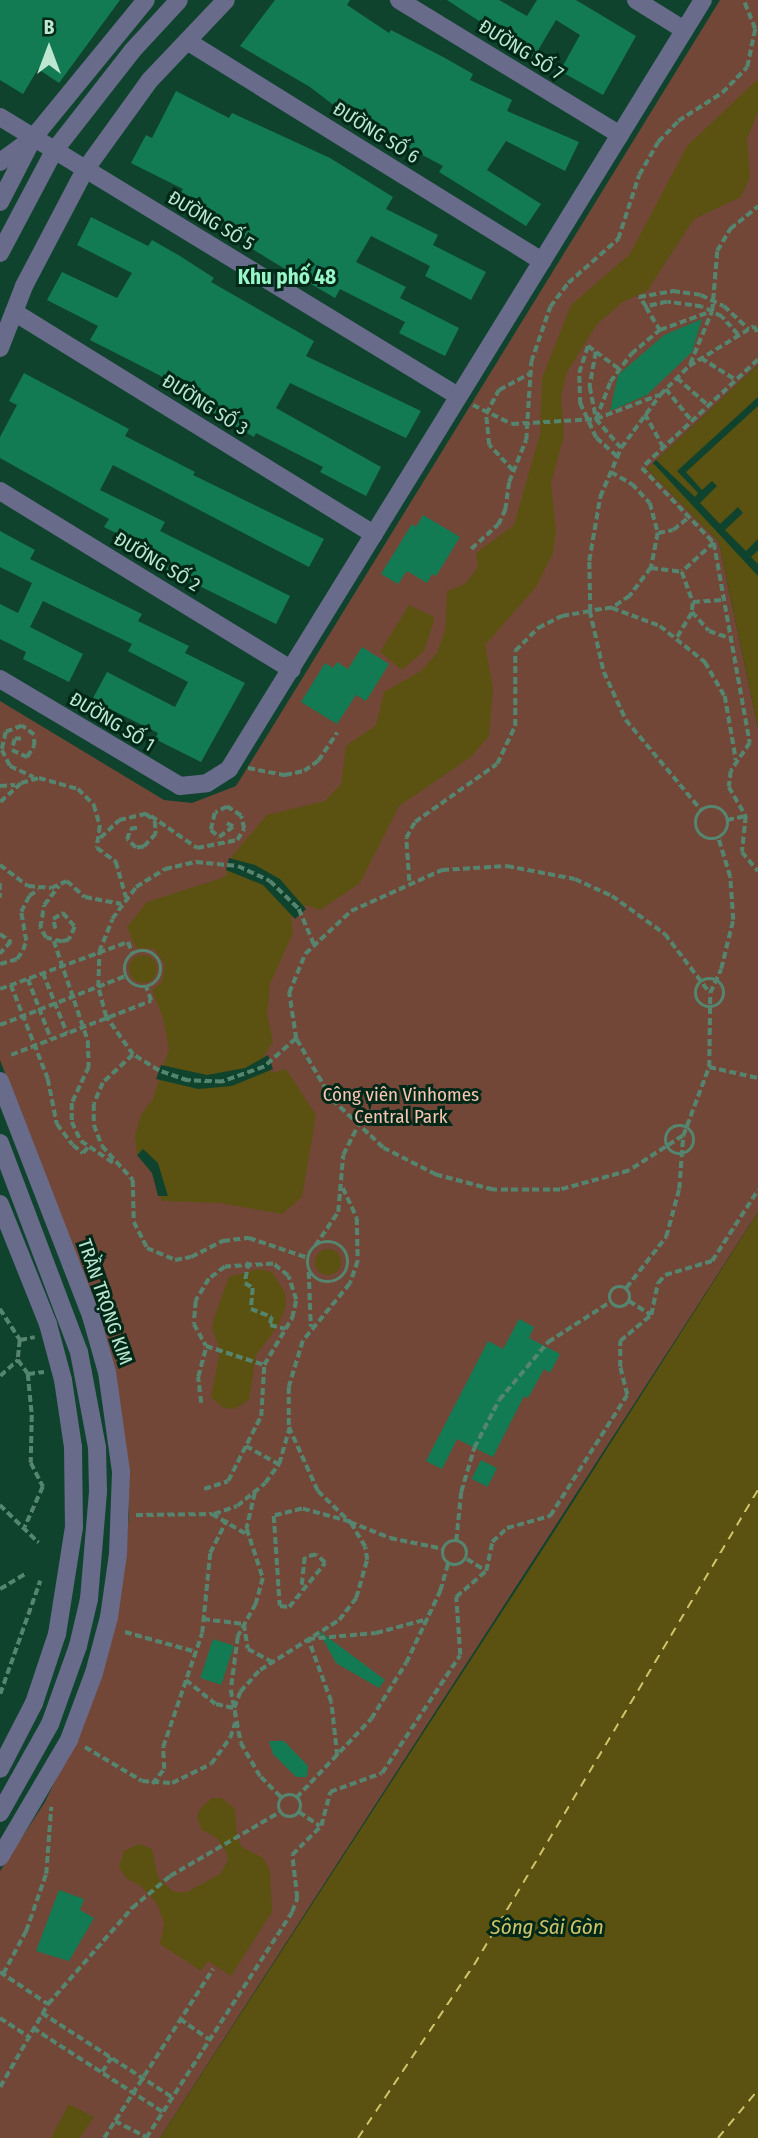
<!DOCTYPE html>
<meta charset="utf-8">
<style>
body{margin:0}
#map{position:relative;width:758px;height:2138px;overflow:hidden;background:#10432e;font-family:"Fira Sans Condensed",sans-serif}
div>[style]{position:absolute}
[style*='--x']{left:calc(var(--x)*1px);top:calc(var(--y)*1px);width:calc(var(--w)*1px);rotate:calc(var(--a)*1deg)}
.green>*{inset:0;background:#724737}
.water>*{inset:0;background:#5b5212}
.round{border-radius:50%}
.pier>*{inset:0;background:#10432e}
.ferry>*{height:2px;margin-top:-1px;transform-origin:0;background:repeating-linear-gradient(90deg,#d0c36a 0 9px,transparent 0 16px)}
.building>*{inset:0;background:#127b53;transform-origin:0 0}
.path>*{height:3.5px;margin-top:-1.75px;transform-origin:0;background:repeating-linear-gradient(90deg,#55856f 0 7px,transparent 0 10.5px)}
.path>.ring{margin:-1.75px;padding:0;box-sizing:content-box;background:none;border:3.5px solid #55856f;border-radius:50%}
.street>*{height:18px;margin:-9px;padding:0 9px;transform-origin:9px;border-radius:9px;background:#686b8a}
span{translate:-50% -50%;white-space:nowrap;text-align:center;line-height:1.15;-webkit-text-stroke:6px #002818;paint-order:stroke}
.street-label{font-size:19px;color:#bde7d0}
.park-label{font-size:19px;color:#fac5b1}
.neighbourhood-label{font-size:21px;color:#9af6c8;font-weight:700}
.water-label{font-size:21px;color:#d0c36a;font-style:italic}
.north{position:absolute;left:14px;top:14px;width:70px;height:70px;-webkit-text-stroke:5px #002818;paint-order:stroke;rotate:0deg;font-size:19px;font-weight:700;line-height:28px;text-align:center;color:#bde7d0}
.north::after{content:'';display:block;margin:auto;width:24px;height:32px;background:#bde7d0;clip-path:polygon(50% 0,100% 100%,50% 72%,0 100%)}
</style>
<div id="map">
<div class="green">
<div style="clip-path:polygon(720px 0,758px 0,758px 365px,647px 469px,719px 542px,758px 728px,758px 1212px,160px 2138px,0 2138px,0 1871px,45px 1802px,86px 1716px,124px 1570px,129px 1515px,128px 1472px,108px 1342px,0 1060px,0 701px,164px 800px,192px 803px,236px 786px)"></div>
</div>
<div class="water">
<div style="clip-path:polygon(758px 79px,758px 111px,747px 139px,750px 177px,741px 197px,694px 219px,647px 291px,623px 302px,597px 324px,566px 374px,561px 398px,564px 435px,551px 484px,556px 530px,553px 553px,536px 587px,485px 645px,493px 688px,489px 736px,471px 757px,399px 806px,360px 883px,320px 910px,306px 905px,291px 916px,293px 933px,270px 984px,267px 1015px,273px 1041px,263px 1058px,272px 1073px,286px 1069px,316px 1115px,302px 1197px,282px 1214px,221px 1203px,162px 1201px,152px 1173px,137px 1155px,135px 1136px,141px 1115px,153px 1099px,169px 1049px,163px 1018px,152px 990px,162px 982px,165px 964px,154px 949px,136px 948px,127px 927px,147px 902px,225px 877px,232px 856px,267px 815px,325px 801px,341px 784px,346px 746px,376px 725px,384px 692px,421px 671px,437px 653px,445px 631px,447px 591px,465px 584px,478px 567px,476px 553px,514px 525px,540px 434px,542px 378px,571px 305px,630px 254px,687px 146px)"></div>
<div style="clip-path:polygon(758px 365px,758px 728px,719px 542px,647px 469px)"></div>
<div style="clip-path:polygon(409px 605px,434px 617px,433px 624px,424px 651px,402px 670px,380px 652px)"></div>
<div class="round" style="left:129px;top:955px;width:28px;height:28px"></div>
<div style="clip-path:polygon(758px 1212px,758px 2138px,160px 2138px,552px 1535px)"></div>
<div class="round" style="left:315px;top:1249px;width:26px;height:26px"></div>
<div style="clip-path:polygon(258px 1269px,272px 1272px,285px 1293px,286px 1306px,278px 1326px,256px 1355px,249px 1400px,235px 1409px,224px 1408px,211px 1397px,220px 1350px,212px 1328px,214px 1318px,229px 1277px)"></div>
<div style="clip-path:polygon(212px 1798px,222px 1798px,235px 1809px,237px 1838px,242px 1847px,263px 1858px,270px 1871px,272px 1912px,231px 1976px,208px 1961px,201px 1971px,160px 1944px,164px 1924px,158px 1905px,141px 1886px,126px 1878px,119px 1867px,124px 1851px,139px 1844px,152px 1849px,158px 1878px,174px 1892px,187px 1892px,220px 1874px,228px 1860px,226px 1851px,216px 1837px,202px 1830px,197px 1817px,200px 1809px)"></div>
<div style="clip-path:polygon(69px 2104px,94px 2117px,80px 2138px,51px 2138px)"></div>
</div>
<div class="pier">
<div style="clip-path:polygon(758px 397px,758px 406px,686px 472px,702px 490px,712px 481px,717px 486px,700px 503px,720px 524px,738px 507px,743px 513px,725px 530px,746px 551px,758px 539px,758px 550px,751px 557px,758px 564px,758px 576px,653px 463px,656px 460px,695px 497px,698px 493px,677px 471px)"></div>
<div style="clip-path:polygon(229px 858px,255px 865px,280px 879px,306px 909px,295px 919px,263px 885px,226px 870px)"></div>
<div style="clip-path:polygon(268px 1055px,273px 1069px,232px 1086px,198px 1089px,156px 1079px,161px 1065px,207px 1075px,245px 1068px)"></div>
<div style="clip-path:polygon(143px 1149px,158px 1163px,168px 1196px,158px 1196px,152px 1173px,137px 1155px)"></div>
</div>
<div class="ferry">
<div style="--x:358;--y:2138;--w:208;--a:-56.2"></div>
<div style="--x:474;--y:1965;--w:553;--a:-59.13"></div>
<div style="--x:718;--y:2138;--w:62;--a:-50.2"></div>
</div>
<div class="building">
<div style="clip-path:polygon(0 0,120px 0,59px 83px,38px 69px,23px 94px,0 80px)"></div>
<div style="clip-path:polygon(275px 0,350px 0,347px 5px,389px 33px,391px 30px,445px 58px,473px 74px,470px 80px,512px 100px,507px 111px,579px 142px,565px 171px,506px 141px,487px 170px,541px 204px,526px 226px,439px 172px,443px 166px,344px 113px,310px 87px,240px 46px)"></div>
<div style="clip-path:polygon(447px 0,499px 0,527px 16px,537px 0,576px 0,636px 36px,603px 95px,560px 71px,580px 35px,556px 20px,534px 57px)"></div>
<div style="clip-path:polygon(176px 91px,229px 118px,232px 113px,330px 158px,393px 197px,386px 209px,438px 235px,433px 245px,486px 272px,471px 300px,425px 276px,430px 266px,371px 236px,356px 262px,406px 287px,400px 298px,459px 328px,445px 356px,399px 333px,405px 322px,340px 289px,335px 298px,275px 263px,243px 243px,245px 239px,176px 201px,183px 189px,131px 163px,146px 135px,152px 138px)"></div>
<div style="clip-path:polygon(91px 217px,148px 246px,152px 240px,180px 256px,214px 278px,211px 282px,314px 341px,306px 356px,421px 411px,406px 438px,290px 383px,276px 408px,381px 467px,366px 496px,320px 472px,323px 467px,256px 433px,254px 437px,189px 400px,192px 395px,159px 375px,90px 340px,98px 326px,47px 300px,62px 272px,117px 298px,132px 273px,77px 245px)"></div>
<div style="clip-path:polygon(702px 319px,692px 352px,647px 395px,610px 411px,618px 375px,664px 335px)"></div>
<div style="clip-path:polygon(24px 373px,129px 429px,125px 436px,195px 472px,193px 475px,324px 539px,309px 567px,113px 465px,100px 490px,165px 522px,160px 531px,290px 596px,276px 624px,159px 566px,164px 557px,104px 527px,109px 519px,0 458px,0 437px,17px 405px,9px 401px)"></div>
<div style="clip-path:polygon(423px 515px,460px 537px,436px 576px,432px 574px,427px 583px,407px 571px,398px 584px,381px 574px,412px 524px,416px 527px)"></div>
<div style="clip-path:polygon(0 531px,35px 550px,30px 559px,142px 614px,138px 621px,189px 646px,185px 653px,245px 683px,201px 762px,155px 739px,158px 733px,92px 700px,107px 672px,175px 707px,188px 682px,128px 651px,132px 644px,43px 601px,30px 627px,83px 654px,69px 682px,23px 659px,26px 652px,0 639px,0 604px,18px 613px,32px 583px,0 567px)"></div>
<div style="clip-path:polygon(362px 647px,389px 664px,366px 701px,356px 695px,337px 724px,301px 702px,325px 663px,333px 668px,337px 662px,348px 669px)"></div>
<div style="clip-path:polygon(519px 1319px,534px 1327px,529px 1338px,560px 1354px,550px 1373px,544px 1369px,528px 1398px,524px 1396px,493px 1457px,457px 1439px,442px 1469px,426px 1461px,488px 1341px,503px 1349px)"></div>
<div style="left:481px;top:1460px;width:18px;height:21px;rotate:27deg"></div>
<div style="clip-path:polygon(318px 1630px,385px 1680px,379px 1688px,336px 1663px)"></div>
<div style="left:213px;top:1639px;width:22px;height:41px;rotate:18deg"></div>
<div style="clip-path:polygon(269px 1741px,284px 1741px,308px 1766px,307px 1777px,296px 1777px,273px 1754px)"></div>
<div style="clip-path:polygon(59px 1890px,84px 1899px,80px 1910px,94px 1918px,69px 1961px,36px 1951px)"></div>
</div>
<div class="path">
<div style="--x:646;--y:307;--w:27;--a:59"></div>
<div style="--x:738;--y:335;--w:24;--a:-132"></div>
<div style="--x:722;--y:317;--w:22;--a:-153"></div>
<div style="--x:702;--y:307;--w:35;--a:-172"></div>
<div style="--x:667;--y:302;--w:22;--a:167"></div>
<div style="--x:646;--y:307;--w:12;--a:-125"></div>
<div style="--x:639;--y:297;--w:35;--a:-10"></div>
<div style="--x:673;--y:291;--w:28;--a:8"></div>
<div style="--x:701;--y:295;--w:25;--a:26"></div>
<div style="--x:724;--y:306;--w:34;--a:43"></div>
<div style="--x:596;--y:352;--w:29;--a:36"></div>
<div style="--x:701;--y:358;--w:41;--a:32.2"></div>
<div style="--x:758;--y:360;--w:158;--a:137"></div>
<div style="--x:642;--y:468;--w:104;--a:46.2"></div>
<div style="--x:714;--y:543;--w:203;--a:79.8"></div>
<div style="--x:750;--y:743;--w:34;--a:124"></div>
<div style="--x:731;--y:771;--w:16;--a:97"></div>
<div style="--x:729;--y:787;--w:34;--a:60"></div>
<div style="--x:746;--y:816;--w:36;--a:96"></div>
<div style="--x:742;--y:852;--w:25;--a:50"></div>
<div style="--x:690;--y:364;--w:57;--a:-67.5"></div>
<div style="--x:677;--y:378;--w:43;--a:41.2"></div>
<div style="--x:666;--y:389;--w:41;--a:50.9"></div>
<div style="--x:473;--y:405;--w:43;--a:26"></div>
<div style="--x:512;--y:424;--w:84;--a:-3.4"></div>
<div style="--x:596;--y:419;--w:40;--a:-69"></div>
<div style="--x:610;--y:382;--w:35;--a:-53"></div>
<div style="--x:631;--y:354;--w:38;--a:-40"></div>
<div style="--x:660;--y:330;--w:55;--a:-20.1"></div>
<div style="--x:712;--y:311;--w:60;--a:-85.2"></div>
<div style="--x:717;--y:251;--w:26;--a:-59"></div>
<div style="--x:730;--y:229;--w:36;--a:-39"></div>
<div style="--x:645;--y:414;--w:39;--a:61"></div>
<div style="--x:596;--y:419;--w:67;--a:-20.9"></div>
<div style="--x:617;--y:457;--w:28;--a:-138"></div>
<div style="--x:596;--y:438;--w:38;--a:-115"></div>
<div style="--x:580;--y:404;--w:31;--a:-92"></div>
<div style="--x:579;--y:373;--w:28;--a:-72"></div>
<div style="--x:588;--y:346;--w:10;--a:37"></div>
<div style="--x:596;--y:352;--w:36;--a:100"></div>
<div style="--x:590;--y:387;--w:33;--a:79"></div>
<div style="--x:596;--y:419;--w:38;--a:49"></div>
<div style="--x:513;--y:471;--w:35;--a:-133"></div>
<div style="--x:489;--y:445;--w:31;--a:-96"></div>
<div style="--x:486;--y:414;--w:27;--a:-62"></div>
<div style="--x:499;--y:390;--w:34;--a:-28"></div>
<div style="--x:611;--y:472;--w:24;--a:30"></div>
<div style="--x:632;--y:484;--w:26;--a:47"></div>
<div style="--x:650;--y:503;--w:31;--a:75"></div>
<div style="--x:658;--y:533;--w:36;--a:101"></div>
<div style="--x:651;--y:568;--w:31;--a:7"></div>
<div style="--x:658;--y:533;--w:15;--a:-11"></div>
<div style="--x:673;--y:530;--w:21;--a:-39"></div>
<div style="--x:714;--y:543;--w:43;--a:137.8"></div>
<div style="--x:682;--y:572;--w:32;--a:70"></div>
<div style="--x:693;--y:602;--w:29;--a:-4"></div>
<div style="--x:471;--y:549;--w:36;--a:-42"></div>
<div style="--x:498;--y:525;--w:17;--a:-65"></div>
<div style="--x:505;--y:510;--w:28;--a:-82"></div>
<div style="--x:509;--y:482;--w:45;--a:-68"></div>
<div style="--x:526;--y:440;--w:78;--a:-86.3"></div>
<div style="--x:531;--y:362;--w:58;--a:-70.9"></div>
<div style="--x:550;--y:307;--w:30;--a:-53"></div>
<div style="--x:568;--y:283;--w:67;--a:-41.3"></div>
<div style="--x:618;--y:239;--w:67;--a:-71.8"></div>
<div style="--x:639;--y:175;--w:38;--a:-60"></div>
<div style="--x:658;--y:142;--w:29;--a:-46"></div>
<div style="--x:678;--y:121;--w:52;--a:-32.5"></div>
<div style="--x:722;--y:93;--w:36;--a:-46"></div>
<div style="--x:747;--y:67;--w:39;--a:-78"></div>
<div style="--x:755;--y:29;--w:31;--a:-112"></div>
<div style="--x:651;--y:568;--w:35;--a:127"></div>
<div style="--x:630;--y:596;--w:22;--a:146"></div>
<div style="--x:612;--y:608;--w:51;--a:20.6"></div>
<div style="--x:660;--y:626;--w:58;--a:38.7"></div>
<div style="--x:705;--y:662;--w:39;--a:60"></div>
<div style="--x:725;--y:696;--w:65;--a:80.2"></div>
<div style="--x:693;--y:603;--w:9;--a:96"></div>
<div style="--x:692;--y:612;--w:25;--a:48"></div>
<div style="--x:709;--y:631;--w:21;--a:19"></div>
<div style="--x:612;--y:608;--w:22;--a:172"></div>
<div style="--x:590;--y:611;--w:50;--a:-91.1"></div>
<div style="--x:589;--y:561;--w:65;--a:-80.2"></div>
<div style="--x:600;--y:497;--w:53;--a:-66.8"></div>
<div style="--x:621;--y:448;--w:66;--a:-53.7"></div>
<div style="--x:660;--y:395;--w:41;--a:-45"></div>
<div style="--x:689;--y:366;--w:76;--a:-31.6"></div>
<div style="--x:754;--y:326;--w:8;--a:60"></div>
<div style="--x:677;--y:637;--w:29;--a:-59"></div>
<div style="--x:21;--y:739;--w:6;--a:180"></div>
<div style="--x:15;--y:739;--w:11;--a:105"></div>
<div style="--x:12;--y:750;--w:17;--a:25"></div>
<div style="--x:27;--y:757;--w:13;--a:-58"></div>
<div style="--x:34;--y:746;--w:11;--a:-90"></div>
<div style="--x:34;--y:735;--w:15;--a:-143"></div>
<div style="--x:22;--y:726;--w:17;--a:159"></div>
<div style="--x:6;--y:732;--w:18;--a:103"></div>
<div style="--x:2;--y:750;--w:18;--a:63"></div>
<div style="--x:10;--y:766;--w:26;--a:25"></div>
<div style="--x:248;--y:768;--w:38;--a:11"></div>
<div style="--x:285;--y:775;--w:19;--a:-12"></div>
<div style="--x:304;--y:771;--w:17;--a:-36"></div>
<div style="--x:318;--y:761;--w:34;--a:-56"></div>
<div style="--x:0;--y:786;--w:15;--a:-4"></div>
<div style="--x:0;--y:802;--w:28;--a:-42"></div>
<div style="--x:21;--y:783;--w:19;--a:-16"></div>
<div style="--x:39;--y:778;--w:41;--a:15.8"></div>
<div style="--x:78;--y:789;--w:23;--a:45"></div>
<div style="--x:94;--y:805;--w:22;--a:74"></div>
<div style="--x:100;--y:826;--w:22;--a:98"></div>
<div style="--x:97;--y:848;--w:24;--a:36"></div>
<div style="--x:116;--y:862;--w:37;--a:74"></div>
<div class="ring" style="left:696px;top:807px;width:28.5px;height:28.5px"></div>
<div style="--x:151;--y:816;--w:56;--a:34.8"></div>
<div style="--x:197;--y:848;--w:41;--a:-11.3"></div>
<div style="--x:237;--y:840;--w:13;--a:-58"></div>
<div style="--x:244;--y:829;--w:13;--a:-103"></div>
<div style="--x:241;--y:816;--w:17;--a:-147"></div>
<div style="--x:227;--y:807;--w:13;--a:153"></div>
<div style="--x:215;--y:813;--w:17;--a:103"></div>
<div style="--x:211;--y:830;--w:11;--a:41"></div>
<div style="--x:219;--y:837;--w:17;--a:-36"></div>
<div style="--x:233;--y:827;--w:10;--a:-151"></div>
<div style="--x:727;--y:820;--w:19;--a:-12"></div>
<div style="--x:100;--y:838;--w:26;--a:-43"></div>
<div style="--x:119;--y:820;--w:28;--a:-13"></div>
<div style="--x:146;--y:814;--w:11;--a:38"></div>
<div style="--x:155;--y:821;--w:13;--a:86"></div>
<div style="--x:156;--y:834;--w:18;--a:133"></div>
<div style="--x:144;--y:847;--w:8;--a:173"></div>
<div style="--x:136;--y:848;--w:12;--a:-138"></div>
<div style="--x:127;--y:840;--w:11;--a:-75"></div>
<div style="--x:130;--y:829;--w:10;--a:-11"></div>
<div style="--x:0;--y:865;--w:35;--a:37"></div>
<div style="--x:28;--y:886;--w:23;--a:5"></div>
<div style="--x:51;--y:888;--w:17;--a:-24"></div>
<div style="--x:67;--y:881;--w:24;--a:42"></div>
<div style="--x:85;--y:897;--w:37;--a:11"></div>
<div style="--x:409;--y:881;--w:43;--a:-94"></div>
<div style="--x:406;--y:838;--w:18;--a:-61"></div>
<div style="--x:415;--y:822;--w:100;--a:-35.3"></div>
<div style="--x:497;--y:764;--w:42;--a:-64.7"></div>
<div style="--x:515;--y:726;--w:75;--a:-90"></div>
<div style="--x:515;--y:651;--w:33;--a:-45"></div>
<div style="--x:538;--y:628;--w:27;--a:-27"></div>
<div style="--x:562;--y:616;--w:28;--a:-10"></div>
<div style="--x:590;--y:611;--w:63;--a:77.1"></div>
<div style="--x:604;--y:672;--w:53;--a:65.4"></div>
<div style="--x:626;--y:720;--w:119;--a:50.1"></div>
<div style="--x:0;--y:883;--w:15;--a:90"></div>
<div style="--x:55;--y:929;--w:10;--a:-101"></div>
<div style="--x:53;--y:919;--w:12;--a:-31"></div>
<div style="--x:63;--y:913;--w:18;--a:49"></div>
<div style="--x:75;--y:927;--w:14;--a:115"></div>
<div style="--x:69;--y:940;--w:7;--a:164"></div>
<div style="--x:62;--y:942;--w:16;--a:-166"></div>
<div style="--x:46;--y:938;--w:12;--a:-121"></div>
<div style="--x:40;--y:928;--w:23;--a:-80"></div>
<div style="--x:44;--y:905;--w:24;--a:-52"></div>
<div style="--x:0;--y:934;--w:14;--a:36"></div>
<div style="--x:11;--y:942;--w:16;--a:133"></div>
<div style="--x:54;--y:941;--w:106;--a:71.2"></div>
<div style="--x:88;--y:1041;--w:26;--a:88"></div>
<div style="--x:89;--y:1067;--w:40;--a:115"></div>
<div style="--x:72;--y:1103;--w:19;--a:90"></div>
<div style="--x:72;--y:1122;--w:21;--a:65"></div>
<div style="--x:81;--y:1141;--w:40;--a:34"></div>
<div class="ring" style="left:125px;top:951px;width:32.5px;height:32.5px"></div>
<div style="--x:0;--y:964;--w:18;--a:-16"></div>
<div style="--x:17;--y:959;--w:11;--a:-56"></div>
<div style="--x:23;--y:950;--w:9;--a:-72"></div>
<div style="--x:26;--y:941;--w:29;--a:-100"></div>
<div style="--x:21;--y:912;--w:18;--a:-63"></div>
<div style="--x:29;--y:896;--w:11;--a:-34"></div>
<div style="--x:43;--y:973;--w:65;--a:68.2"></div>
<div style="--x:28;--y:979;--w:64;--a:69"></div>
<div class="ring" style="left:696px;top:979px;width:24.5px;height:24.5px"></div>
<div style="--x:11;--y:985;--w:101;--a:68.5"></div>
<div style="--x:48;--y:1079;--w:46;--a:78.7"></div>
<div style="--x:57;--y:1124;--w:26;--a:53"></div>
<div style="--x:73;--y:1145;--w:13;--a:39"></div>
<div style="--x:83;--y:1153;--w:8;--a:-50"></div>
<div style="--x:0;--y:989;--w:136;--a:-20.2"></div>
<div style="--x:128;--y:942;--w:13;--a:67"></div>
<div style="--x:0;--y:1025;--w:135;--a:-21.3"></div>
<div style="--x:296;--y:1039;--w:43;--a:138.8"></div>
<div style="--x:264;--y:1067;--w:45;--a:160.3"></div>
<div style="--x:222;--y:1082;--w:34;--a:-178"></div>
<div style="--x:188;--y:1081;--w:31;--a:-161"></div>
<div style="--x:159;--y:1071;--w:31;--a:-148"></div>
<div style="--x:133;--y:1055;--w:47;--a:-125.4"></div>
<div style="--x:106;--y:1017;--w:31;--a:-105"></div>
<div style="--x:98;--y:987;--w:35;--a:-88"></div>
<div style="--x:99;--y:952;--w:35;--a:-68"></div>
<div style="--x:112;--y:919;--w:40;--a:-53"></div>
<div style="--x:136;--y:887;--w:34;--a:-32"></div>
<div style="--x:165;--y:869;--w:32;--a:-13"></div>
<div style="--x:196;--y:862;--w:42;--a:5.4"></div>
<div style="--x:238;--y:866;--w:35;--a:25"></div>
<div style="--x:270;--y:881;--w:40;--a:44"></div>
<div style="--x:299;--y:909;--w:38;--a:67"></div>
<div style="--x:11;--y:1055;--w:150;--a:-21.1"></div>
<div style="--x:151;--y:1001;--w:15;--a:-110"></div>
<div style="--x:133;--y:1055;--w:41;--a:137"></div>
<div style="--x:103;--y:1083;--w:23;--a:113"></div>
<div style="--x:94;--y:1104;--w:21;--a:90"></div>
<div style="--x:94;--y:1125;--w:22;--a:69"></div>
<div style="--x:102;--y:1146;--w:46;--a:47.6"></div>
<div style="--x:133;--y:1180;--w:42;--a:88.6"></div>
<div style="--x:134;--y:1222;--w:29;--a:63"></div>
<div style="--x:147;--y:1248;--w:30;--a:23"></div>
<div style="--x:175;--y:1260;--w:16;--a:-11"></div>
<div style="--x:191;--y:1257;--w:36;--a:-27"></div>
<div style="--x:223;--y:1241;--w:26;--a:-7"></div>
<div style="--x:249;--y:1238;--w:62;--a:18.7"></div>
<div style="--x:709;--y:1067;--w:50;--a:12.7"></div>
<div class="ring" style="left:666px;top:1126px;width:24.5px;height:24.5px"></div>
<div style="--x:683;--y:1136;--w:64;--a:147.1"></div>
<div style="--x:629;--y:1171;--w:72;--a:164.6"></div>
<div style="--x:560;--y:1190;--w:67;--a:180"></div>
<div style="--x:493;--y:1190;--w:59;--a:-165.3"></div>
<div style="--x:436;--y:1175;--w:59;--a:-153"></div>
<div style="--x:383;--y:1148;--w:70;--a:-136.7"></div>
<div style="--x:332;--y:1100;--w:71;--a:-120.5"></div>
<div style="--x:296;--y:1039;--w:47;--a:-98.7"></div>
<div style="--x:289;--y:993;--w:42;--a:-67.7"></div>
<div style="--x:305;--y:954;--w:63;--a:-43.1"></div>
<div style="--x:351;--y:911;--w:100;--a:-24.3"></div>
<div style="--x:442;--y:870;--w:65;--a:-3.5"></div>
<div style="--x:507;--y:866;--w:69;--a:10.8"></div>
<div style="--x:575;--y:879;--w:41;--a:24.7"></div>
<div style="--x:612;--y:896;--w:65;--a:35.6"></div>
<div style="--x:665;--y:934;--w:74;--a:52.7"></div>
<div style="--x:343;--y:1188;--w:33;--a:65"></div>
<div style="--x:357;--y:1218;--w:43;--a:88.7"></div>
<div style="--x:358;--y:1261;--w:24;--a:109"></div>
<div style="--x:350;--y:1284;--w:74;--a:129.5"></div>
<div style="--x:303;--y:1341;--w:48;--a:106.9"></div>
<div style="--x:289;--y:1387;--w:40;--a:90"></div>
<div style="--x:289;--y:1427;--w:70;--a:65.6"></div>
<div style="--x:318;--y:1491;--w:45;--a:44.1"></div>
<div style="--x:350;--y:1522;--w:43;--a:21.8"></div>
<div style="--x:390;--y:1538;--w:55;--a:11.5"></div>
<div class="ring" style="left:308px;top:1242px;width:36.5px;height:36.5px"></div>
<div style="--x:315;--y:1246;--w:41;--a:-55.9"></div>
<div style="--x:338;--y:1212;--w:57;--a:-85"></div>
<div style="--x:343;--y:1155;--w:30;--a:-63"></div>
<div style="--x:249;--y:1262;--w:21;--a:101"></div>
<div style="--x:245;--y:1283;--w:9;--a:32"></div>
<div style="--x:253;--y:1288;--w:21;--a:95"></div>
<div style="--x:251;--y:1309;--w:22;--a:21"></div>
<div style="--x:272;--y:1317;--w:8;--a:104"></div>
<div style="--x:270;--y:1325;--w:16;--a:14"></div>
<div style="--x:309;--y:1272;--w:55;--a:87.9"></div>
<div class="ring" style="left:610px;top:1287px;width:16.5px;height:16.5px"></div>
<div style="--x:626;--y:1288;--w:65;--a:-51.9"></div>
<div style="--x:666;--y:1237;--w:50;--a:-74.8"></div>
<div style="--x:679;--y:1189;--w:53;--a:-85.7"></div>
<div style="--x:683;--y:1136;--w:74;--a:-69.4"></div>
<div style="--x:709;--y:1067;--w:74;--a:-89.2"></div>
<div style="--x:710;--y:993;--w:26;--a:-65"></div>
<div style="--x:721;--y:969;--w:50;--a:-76.2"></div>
<div style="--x:733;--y:920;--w:43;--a:-94"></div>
<div style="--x:730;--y:877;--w:41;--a:-107.1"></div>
<div style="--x:629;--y:1301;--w:26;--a:32"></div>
<div style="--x:0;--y:1309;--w:37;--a:57"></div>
<div style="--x:20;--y:1340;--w:20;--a:96"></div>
<div style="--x:18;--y:1360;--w:17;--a:54"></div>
<div style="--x:28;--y:1374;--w:41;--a:84.4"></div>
<div style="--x:32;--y:1415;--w:48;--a:91.2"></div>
<div style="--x:31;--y:1463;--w:27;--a:63"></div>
<div style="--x:43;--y:1487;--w:44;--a:114.2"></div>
<div style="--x:20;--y:1340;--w:15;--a:-11"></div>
<div style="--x:28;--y:1374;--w:16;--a:-7"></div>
<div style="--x:0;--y:1376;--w:24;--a:-42"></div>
<div style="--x:201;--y:1403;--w:26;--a:-97"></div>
<div style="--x:198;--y:1377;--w:31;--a:-75"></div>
<div style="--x:246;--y:1446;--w:38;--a:29"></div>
<div style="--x:204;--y:1489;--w:25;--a:-18"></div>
<div style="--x:228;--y:1481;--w:73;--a:-63.1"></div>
<div style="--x:261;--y:1416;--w:51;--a:-86.6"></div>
<div style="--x:264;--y:1365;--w:55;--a:-59.2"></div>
<div style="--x:292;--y:1318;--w:18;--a:-77"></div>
<div style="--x:296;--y:1300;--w:25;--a:-108"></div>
<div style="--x:288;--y:1276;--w:19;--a:-141"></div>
<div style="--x:273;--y:1264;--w:48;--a:176.4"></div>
<div style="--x:225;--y:1267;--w:20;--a:143"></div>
<div style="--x:209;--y:1279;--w:26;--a:121"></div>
<div style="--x:196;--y:1301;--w:23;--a:95"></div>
<div style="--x:194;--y:1324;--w:25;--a:61"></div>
<div style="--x:206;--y:1346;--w:61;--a:18.1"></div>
<div style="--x:255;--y:1493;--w:37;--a:103"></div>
<div style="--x:247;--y:1529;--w:52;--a:71.9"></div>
<div style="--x:263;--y:1578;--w:27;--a:105"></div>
<div style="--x:256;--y:1604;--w:38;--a:119"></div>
<div style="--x:238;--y:1637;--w:53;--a:97.5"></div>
<div style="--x:231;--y:1690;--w:54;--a:79.3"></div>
<div style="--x:241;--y:1743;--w:39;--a:60"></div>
<div style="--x:261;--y:1777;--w:30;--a:45"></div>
<div style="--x:0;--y:1505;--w:54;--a:44.3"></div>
<div style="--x:214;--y:1514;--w:24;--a:-19"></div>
<div style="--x:237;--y:1506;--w:36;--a:-39"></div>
<div style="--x:265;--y:1483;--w:24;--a:-54"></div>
<div style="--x:279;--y:1464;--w:36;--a:-74"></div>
<div style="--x:136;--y:1515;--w:76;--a:-0.8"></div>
<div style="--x:212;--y:1514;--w:42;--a:30.3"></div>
<div class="ring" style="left:443px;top:1541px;width:20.5px;height:20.5px"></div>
<div style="--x:456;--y:1541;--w:49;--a:-84.2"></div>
<div style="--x:461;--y:1492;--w:46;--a:-73.5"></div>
<div style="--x:474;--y:1448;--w:54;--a:-62.5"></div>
<div style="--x:499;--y:1400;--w:76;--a:-49.8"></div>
<div style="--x:548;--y:1342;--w:74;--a:-32.8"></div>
<div style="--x:467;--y:1559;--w:22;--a:32"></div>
<div style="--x:0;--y:1589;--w:31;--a:-31"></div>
<div style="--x:203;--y:1619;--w:41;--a:7"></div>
<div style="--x:244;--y:1624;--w:25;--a:81"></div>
<div style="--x:248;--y:1649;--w:27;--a:28"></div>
<div style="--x:125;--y:1632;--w:74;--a:15.7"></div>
<div style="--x:186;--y:1680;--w:38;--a:39"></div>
<div style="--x:216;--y:1704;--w:18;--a:13"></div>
<div style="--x:234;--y:1708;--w:17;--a:-69"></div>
<div style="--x:240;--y:1692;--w:30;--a:-48"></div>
<div style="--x:260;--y:1670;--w:93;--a:-32.3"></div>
<div style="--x:339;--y:1620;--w:28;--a:-52"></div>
<div style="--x:356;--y:1598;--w:40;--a:-74"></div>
<div style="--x:367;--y:1560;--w:13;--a:-99"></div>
<div style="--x:365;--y:1547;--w:29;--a:-121"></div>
<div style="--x:350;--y:1522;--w:50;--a:-164.8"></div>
<div style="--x:302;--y:1509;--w:29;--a:166"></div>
<div style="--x:274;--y:1516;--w:90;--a:86.2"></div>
<div style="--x:280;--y:1606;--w:9;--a:6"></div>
<div style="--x:289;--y:1607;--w:57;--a:-50.7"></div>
<div style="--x:325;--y:1563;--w:12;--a:-138"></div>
<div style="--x:316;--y:1555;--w:11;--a:170"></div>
<div style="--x:305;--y:1557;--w:30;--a:96"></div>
<div style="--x:0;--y:1694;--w:120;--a:-70.5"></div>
<div style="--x:85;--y:1747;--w:66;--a:30.8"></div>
<div style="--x:142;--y:1781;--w:30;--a:4"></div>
<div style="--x:172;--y:1783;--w:43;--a:-26"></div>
<div style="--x:211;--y:1764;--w:32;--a:-54"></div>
<div style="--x:230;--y:1738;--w:16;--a:-72"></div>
<div style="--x:337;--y:1756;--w:54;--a:-96.3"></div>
<div style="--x:331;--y:1702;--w:67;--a:-110.1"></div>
<div style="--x:308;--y:1639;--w:68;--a:-5"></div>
<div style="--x:376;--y:1633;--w:54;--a:-15.1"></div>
<div style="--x:152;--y:1784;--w:19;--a:-51"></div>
<div style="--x:164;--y:1769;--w:22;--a:-93"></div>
<div style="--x:163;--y:1747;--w:120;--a:-71.1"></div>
<div style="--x:202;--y:1633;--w:80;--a:-84.3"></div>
<div style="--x:210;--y:1553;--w:37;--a:-63"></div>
<div class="ring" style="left:279px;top:1795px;width:18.5px;height:18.5px"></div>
<div style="--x:296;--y:1798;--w:109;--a:-46.5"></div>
<div style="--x:371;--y:1719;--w:66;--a:-58"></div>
<div style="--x:406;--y:1663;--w:80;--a:-64.7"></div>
<div style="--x:440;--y:1591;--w:29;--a:-74"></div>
<div style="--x:299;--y:1812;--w:25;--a:34"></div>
<div style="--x:0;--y:1972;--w:58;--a:33.7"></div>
<div style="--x:3;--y:1974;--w:49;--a:-61.9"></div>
<div style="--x:26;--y:1931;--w:60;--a:-70.7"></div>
<div style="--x:46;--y:1874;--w:67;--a:-85.7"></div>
<div style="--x:42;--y:2013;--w:155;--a:32.9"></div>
<div style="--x:0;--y:2018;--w:33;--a:33"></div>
<div style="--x:180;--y:2019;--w:35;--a:35"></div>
<div style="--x:33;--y:2028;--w:155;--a:32.9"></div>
<div style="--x:102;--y:2072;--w:17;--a:-57"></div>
<div style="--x:0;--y:2087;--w:96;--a:-60"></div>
<div style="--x:48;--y:2004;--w:128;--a:-48.8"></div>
<div style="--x:132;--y:1908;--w:50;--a:-40.1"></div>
<div style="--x:170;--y:1876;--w:127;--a:-30.2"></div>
<div style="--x:115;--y:2121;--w:36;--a:27"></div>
<div style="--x:104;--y:2138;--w:201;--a:-57.2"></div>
<div style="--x:146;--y:2138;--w:269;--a:-57.1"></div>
<div style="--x:292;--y:1912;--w:15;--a:-70"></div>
<div style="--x:297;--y:1898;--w:43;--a:-96.6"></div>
<div style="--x:292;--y:1855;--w:41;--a:-45"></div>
<div style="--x:321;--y:1826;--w:35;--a:-75"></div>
<div style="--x:330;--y:1792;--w:55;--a:-20.1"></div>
<div style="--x:382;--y:1773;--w:141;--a:-56.5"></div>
<div style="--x:460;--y:1655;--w:58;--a:-93.9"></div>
<div style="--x:456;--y:1597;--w:40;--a:-41"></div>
<div style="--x:486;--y:1571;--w:30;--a:-78"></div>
<div style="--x:492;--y:1542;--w:21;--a:-43"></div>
<div style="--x:507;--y:1528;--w:45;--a:-15.6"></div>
<div style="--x:550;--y:1516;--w:143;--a:-57.5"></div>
<div style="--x:627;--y:1395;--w:29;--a:-104"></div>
<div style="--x:620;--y:1367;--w:26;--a:-90"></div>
<div style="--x:620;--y:1341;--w:40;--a:-40"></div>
<div style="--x:651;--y:1315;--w:33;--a:-78"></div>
<div style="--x:658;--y:1283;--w:11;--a:-49"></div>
<div style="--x:665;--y:1275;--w:49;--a:-16.6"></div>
<div style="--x:712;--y:1261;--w:85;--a:-57.1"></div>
</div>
<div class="street">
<div style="--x:399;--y:0;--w:259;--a:31.4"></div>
<div style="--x:636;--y:0;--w:57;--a:32"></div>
<div style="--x:187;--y:41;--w:418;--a:31.8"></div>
<div style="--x:0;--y:117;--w:536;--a:31.35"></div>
<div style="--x:0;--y:162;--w:37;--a:-36"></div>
<div style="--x:0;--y:202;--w:72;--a:-62.7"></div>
<div style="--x:33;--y:138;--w:178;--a:-50.7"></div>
<div style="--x:0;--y:253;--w:115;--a:-62.1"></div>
<div style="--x:54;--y:151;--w:127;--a:-52"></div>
<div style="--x:132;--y:51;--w:69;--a:-47.3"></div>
<div style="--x:14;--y:312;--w:423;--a:31.7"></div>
<div style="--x:0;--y:348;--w:66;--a:-68.8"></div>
<div style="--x:24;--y:286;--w:131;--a:-62.3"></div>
<div style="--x:85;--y:170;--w:111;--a:-54.2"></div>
<div style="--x:150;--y:80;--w:110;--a:-46.5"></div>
<div style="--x:0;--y:491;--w:342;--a:31.5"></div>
<div style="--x:0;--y:679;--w:209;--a:30.7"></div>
<div style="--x:180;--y:786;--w:27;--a:-6"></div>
<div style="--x:207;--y:783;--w:26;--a:-32"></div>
<div style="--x:229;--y:769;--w:903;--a:-58.35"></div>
<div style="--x:0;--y:1081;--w:252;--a:68.8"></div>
<div style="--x:91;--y:1316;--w:58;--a:74.1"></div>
<div style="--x:107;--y:1372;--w:101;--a:82"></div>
<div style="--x:121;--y:1472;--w:82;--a:92.1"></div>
<div style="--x:118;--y:1554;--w:64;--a:98.1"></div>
<div style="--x:109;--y:1617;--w:58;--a:105"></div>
<div style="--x:94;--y:1673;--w:72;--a:110.5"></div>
<div style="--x:69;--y:1740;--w:136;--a:120.5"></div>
<div style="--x:0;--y:1143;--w:223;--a:69.3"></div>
<div style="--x:79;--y:1352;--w:97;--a:79.3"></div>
<div style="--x:97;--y:1447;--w:45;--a:88.7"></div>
<div style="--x:98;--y:1492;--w:107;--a:94.8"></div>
<div style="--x:89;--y:1599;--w:48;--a:103.2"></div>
<div style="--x:78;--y:1646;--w:83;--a:109.7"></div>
<div style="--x:50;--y:1724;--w:102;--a:119.3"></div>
<div style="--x:0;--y:1204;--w:129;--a:68.2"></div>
<div style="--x:48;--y:1324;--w:58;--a:75"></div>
<div style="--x:63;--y:1380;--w:68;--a:81.5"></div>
<div style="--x:73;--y:1447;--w:80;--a:89.3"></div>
<div style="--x:74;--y:1527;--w:108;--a:99"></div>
<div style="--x:57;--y:1634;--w:73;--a:108.4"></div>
<div style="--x:34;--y:1703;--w:74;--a:117.3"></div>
</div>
<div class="street-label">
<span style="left:521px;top:50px;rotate:32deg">ĐƯỜNG SỐ 7</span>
<span style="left:376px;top:133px;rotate:32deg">ĐƯỜNG SỐ 6</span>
<span style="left:211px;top:221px;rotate:31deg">ĐƯỜNG SỐ 5</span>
<span style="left:205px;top:405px;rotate:32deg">ĐƯỜNG SỐ 3</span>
<span style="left:157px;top:562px;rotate:31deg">ĐƯỜNG SỐ 2</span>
<span style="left:112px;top:722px;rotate:31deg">ĐƯỜNG SỐ 1</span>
<span style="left:105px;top:1302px;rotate:71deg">TRẦN TRỌNG KIM</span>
</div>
<div class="park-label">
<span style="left:401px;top:1106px">Công viên Vinhomes<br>Central Park</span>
</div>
<div class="neighbourhood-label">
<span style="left:287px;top:277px">Khu phố 48</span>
</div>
<div class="water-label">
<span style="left:547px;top:1927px">Sông Sài Gòn</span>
</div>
<div class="north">B</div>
</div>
